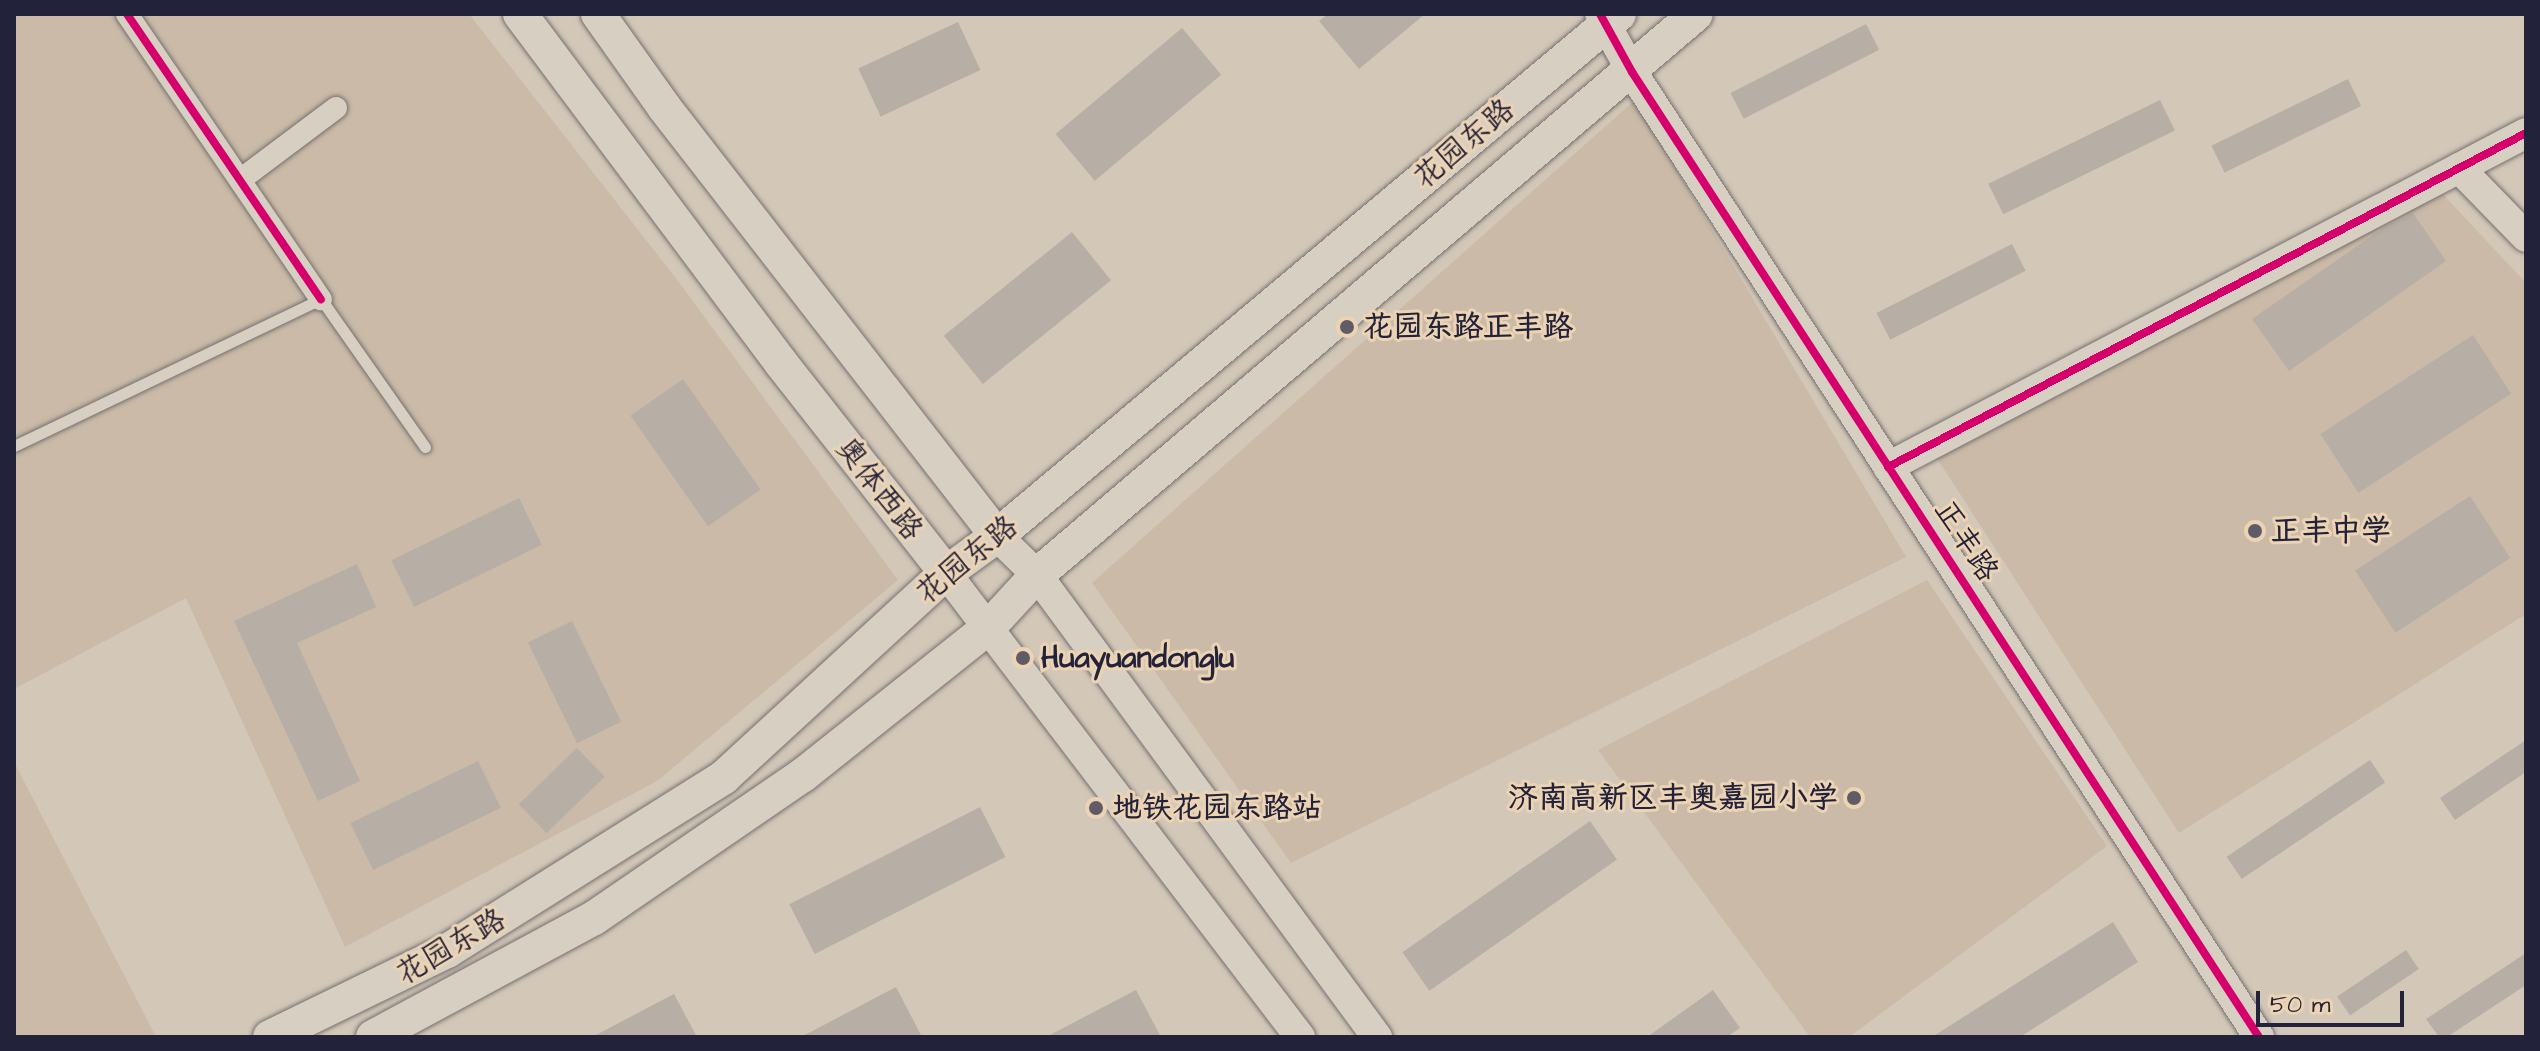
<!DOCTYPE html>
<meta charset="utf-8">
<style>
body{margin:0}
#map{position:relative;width:2540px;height:1051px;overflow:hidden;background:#d3c7b8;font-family:"Architects Daughter","LXGW WenKai TC",sans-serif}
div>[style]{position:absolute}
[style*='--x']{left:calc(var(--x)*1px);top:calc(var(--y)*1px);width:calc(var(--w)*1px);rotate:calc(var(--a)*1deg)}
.built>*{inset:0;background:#cabaa7}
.building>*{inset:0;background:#b7afa5;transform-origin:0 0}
.roads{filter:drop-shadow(0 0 2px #76716f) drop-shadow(0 0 2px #76716f)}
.lane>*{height:11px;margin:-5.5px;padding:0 5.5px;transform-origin:5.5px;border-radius:5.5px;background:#d8cfc3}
.street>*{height:22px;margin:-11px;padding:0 11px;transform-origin:11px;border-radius:11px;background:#d8cfc3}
.secondary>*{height:30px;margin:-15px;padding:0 15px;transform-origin:15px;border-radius:15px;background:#d8cfc3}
.primary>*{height:34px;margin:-17px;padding:0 17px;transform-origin:17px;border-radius:17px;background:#d8cfc3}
.cycleway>*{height:8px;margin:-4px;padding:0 4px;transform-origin:4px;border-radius:4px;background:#d6006c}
.dots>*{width:22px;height:22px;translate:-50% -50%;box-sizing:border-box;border:4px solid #ebd3b3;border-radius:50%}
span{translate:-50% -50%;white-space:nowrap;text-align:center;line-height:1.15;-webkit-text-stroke:6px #ebd3b3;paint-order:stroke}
.street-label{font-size:30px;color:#22223b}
.poi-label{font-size:30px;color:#22223b;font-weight:700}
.left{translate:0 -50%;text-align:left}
.right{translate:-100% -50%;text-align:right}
.frame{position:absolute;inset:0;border:16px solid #22223b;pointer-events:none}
.scale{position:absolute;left:2256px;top:991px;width:148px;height:36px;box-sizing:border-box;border:4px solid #22223b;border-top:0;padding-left:10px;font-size:24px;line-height:28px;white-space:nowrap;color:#22223b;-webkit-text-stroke:6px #ebd3b3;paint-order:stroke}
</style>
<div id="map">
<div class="built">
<div style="clip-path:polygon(14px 14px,469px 14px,678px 281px,898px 580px,657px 781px,345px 947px,186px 598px,14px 689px)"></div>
<div style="clip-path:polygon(1635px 100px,1906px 557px,1291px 863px,1092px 583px)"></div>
<div style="clip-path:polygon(2437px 188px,2526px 283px,2526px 614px,2179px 833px,1931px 449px)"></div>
<div style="clip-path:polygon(1927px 580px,2107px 846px,1849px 1037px,1810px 1037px,1598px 750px)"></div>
<div style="clip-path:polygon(14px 762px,155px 1035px,14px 1037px)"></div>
</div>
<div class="building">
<div style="clip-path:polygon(1328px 14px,1425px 14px,1359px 69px,1319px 21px)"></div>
<div style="left:958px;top:22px;width:53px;height:110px;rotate:65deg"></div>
<div style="left:1866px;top:24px;width:29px;height:152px;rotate:63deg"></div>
<div style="left:1182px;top:28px;width:61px;height:165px;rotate:50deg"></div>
<div style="left:2348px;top:79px;width:30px;height:152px;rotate:64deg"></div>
<div style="left:2160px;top:100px;width:34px;height:191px;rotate:64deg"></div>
<div style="clip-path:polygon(2413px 213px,2446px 261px,2289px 371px,2252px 319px,2383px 228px)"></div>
<div style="left:1072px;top:232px;width:62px;height:165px;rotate:51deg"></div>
<div style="left:2012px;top:244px;width:30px;height:152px;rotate:63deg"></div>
<div style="left:2473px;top:335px;width:70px;height:182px;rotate:57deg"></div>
<div style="left:683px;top:379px;width:135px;height:64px;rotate:55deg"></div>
<div style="left:2470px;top:496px;width:74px;height:137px;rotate:57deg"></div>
<div style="left:519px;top:498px;width:52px;height:142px;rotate:64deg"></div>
<div style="clip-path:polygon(357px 564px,376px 607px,297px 643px,360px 781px,318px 801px,234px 621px)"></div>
<div style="left:572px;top:621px;width:112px;height:49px;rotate:64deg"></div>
<div style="clip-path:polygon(2526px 740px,2526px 772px,2455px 820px,2440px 798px)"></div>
<div style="left:577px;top:748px;width:40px;height:81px;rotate:46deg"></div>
<div style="left:2370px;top:760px;width:27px;height:173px;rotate:56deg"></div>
<div style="left:478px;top:761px;width:52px;height:142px;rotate:64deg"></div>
<div style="left:980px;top:807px;width:56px;height:214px;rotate:63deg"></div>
<div style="left:1590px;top:821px;width:47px;height:229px;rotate:55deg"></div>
<div style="clip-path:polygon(2113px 922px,2138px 962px,2020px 1037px,1932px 1037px)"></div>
<div style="left:2406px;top:950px;width:23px;height:83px;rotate:56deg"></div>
<div style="clip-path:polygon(2526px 953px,2526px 985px,2447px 1037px,2439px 1037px,2426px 1019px)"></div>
<div style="clip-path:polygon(896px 987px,922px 1037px,801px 1037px)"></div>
<div style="clip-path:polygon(1136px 990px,1161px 1037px,1046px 1037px)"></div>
<div style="clip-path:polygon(1713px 990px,1740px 1028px,1727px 1037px,1647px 1037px)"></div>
<div style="clip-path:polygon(674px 994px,697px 1037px,592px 1037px)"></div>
</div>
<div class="roads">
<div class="lane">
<div style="--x:14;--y:446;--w:340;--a:-25.6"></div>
<div style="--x:321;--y:299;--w:181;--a:54.9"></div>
</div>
<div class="street">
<div style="--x:127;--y:14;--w:345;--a:55.8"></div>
<div style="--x:240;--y:180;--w:120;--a:-36.9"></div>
</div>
<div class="secondary">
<div style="--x:1600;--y:14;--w:66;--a:61.1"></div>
<div style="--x:1632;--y:72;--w:1151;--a:56.99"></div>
<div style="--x:2459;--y:168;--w:96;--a:45.8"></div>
<div style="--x:1888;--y:467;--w:720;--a:-27.63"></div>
<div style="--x:997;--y:536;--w:56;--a:44.3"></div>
<div style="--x:1037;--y:575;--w:574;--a:53.65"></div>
<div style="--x:946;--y:573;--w:584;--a:52.66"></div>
</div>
<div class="primary">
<div style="--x:520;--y:14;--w:436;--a:53.2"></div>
<div style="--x:781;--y:363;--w:267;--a:51.8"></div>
<div style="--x:598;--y:14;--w:114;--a:54.6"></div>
<div style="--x:664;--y:107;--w:543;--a:52.18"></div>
<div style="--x:270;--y:1037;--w:197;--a:-25.9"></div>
<div style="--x:447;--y:951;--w:327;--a:-32.1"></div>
<div style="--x:724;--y:777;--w:301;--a:-42.6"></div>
<div style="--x:946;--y:573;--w:63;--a:-36"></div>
<div style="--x:997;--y:536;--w:812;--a:-40"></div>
<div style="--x:373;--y:1037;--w:251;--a:-28.3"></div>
<div style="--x:594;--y:918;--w:253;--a:-34.4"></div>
<div style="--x:803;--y:775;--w:238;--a:-38.5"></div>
<div style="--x:989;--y:627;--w:71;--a:-47.3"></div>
<div style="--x:1037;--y:575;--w:865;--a:-40.41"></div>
</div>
</div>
<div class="cycleway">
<div style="--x:127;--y:14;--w:345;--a:55.8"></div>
<div style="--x:1600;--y:14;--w:66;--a:61.1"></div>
<div style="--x:1632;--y:72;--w:1151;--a:56.99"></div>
<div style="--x:1888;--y:467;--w:720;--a:-27.63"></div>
</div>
<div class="dots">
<div style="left:1347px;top:327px;background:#605c67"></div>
<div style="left:2255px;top:531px;background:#605c67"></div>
<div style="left:1023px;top:658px;background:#605c67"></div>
<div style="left:1854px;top:798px;background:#605c67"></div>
<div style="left:1096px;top:808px;background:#605c67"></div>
</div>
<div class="street-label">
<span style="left:1464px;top:144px;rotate:-40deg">花园东路</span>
<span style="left:879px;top:489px;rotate:52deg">奥体西路</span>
<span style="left:1966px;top:541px;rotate:57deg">正丰路</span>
<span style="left:967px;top:560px;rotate:-39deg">花园东路</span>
<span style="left:451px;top:947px;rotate:-30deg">花园东路</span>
</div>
<div class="poi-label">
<span class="left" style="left:1363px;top:327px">花园东路正丰路</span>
<span class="left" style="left:2271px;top:531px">正丰中学</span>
<span class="left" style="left:1041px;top:658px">Huayuandonglu</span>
<span class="right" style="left:1838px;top:798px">济南高新区丰奥嘉园小学</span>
<span class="left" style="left:1112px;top:808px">地铁花园东路站</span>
</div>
<div class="frame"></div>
<div class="scale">50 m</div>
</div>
